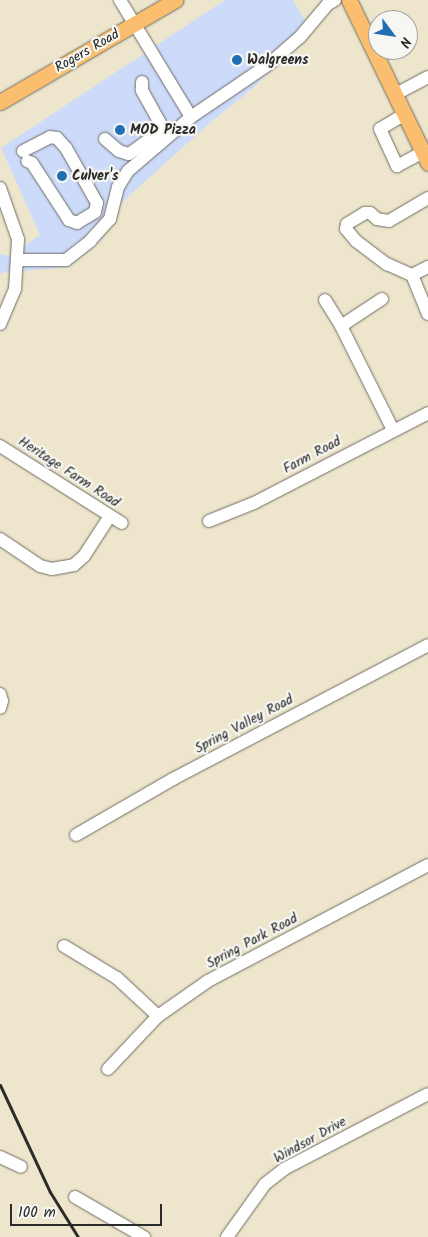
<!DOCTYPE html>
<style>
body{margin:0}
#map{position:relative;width:428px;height:1237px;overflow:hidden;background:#eee6cc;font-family:Kalam,sans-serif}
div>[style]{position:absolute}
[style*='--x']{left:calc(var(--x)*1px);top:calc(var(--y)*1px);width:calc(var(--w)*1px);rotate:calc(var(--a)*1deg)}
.built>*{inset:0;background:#cddbfa}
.roads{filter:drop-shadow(0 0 1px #6f6c63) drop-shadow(0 0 1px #6f6c63)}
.minor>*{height:12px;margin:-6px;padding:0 6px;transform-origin:6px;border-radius:6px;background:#fff}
.major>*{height:15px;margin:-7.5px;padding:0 7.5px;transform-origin:7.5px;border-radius:7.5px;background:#fabe6e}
.rail>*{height:3px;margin:-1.5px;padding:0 1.5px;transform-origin:1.5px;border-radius:1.5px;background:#2b2b2b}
.dots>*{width:14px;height:14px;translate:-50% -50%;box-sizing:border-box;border:2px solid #f6f6f2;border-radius:50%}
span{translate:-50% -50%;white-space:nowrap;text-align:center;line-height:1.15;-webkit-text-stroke:4.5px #f6f6f2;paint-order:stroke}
.street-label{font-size:14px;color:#2b2b2b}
.poi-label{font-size:14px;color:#2b2b2b;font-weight:700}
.left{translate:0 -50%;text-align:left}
.north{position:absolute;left:368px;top:10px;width:50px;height:50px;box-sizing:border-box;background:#f6f6f2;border:1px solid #a5a5a2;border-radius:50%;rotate:121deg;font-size:14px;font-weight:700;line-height:20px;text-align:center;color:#2b2b2b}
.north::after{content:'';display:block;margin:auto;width:18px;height:22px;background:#1f6fb2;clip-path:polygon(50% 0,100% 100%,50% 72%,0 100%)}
.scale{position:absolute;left:10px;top:1204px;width:152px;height:22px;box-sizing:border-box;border:2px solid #2b2b2b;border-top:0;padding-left:6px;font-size:15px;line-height:18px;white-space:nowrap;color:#2b2b2b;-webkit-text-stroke:4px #f6f6f2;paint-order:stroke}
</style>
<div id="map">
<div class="built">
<div style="clip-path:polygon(225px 0,293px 0,311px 31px,252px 89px,212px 121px,120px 204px,103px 238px,69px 267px,0 273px,0 254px,9px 256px,40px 235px,1px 148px)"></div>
</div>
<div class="roads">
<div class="minor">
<div style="--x:396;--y:94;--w:36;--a:-28"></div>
<div style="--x:405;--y:114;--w:29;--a:149"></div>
<div style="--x:380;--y:129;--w:41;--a:65.3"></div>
<div style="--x:397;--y:166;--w:30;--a:-28"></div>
<div style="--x:191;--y:117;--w:94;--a:-34.2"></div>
<div style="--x:269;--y:64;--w:41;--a:-41.1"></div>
<div style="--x:300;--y:37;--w:43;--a:-49.7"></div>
<div style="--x:328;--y:4;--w:8;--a:-30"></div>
<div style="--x:105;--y:139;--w:18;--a:41"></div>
<div style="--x:119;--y:151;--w:10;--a:17"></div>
<div style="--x:129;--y:154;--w:36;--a:-36"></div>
<div style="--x:158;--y:133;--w:10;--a:-79"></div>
<div style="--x:160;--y:123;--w:38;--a:-119"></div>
<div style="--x:142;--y:90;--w:8;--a:-90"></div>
<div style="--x:23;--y:151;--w:30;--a:-27"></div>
<div style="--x:50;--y:137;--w:7;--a:8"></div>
<div style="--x:57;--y:138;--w:13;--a:48"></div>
<div style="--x:66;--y:148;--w:63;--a:60.6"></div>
<div style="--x:97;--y:203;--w:9;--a:103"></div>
<div style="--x:95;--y:212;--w:21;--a:149"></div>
<div style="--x:77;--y:223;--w:9;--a:-159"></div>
<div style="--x:69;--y:220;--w:68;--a:-123"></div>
<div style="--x:32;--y:163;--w:5;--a:-158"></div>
<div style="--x:0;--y:188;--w:54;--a:70.6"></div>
<div style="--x:18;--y:239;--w:50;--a:93.4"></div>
<div style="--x:15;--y:289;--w:38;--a:113"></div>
<div style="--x:428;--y:198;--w:45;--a:149.5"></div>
<div style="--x:389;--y:221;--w:12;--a:-171"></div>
<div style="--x:377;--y:219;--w:9;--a:-139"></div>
<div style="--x:370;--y:213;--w:5;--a:180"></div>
<div style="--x:365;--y:213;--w:21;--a:149"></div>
<div style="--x:347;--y:224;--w:5;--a:101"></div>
<div style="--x:346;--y:229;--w:16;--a:50"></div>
<div style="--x:356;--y:241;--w:39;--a:37"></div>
<div style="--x:387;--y:264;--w:27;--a:24"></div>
<div style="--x:412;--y:275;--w:18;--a:-27"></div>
<div style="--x:17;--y:260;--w:49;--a:0"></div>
<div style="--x:66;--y:260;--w:31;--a:-38"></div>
<div style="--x:90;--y:241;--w:30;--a:-48"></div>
<div style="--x:110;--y:219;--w:33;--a:-76"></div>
<div style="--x:118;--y:187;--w:19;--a:-58"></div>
<div style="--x:128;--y:171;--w:83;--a:-40.6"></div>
<div style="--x:191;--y:117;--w:137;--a:-121.3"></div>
<div style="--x:412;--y:275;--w:42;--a:67.7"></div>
<div style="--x:382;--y:299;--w:49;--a:146.6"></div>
<div style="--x:341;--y:326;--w:116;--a:63.4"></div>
<div style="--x:325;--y:300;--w:31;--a:58"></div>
<div style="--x:0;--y:446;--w:144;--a:32.3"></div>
<div style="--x:209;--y:521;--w:48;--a:-21.8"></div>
<div style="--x:254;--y:503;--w:196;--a:-27.3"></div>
<div style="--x:0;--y:539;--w:48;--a:34"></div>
<div style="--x:40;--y:566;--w:12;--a:14"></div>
<div style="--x:52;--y:569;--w:22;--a:-10"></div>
<div style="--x:74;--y:565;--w:13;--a:-42"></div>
<div style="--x:84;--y:556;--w:48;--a:-57"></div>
<div style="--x:0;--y:694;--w:7;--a:74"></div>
<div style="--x:2;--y:701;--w:7;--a:106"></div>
<div style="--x:76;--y:835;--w:112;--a:-30"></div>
<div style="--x:173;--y:779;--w:288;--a:-27.7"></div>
<div style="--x:64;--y:946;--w:62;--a:31.1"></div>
<div style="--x:117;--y:978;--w:56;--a:42.8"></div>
<div style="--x:108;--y:1069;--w:73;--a:-46.7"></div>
<div style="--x:158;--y:1016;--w:61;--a:-35"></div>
<div style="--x:208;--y:981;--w:249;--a:-27.8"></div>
<div style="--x:0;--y:1157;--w:23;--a:25"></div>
<div style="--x:75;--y:1197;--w:80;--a:30.1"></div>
<div style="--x:227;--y:1237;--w:65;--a:-54.4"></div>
<div style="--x:265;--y:1184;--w:24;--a:-38"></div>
<div style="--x:284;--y:1169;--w:162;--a:-27.5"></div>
</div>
<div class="major">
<div style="--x:349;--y:0;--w:181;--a:64.1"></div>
<div style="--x:0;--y:102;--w:203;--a:-30.2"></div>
</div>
</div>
<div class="rail">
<div style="--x:0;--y:1085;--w:118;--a:65"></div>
<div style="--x:50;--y:1192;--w:53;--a:58.1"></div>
</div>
<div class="dots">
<div style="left:237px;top:60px;background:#1f6fb2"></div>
<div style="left:120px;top:130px;background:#1f6fb2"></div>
<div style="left:62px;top:176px;background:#1f6fb2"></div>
</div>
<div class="street-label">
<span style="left:87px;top:51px;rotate:-30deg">Rogers Road</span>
<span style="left:312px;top:455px;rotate:-28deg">Farm Road</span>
<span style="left:69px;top:472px;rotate:33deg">Heritage Farm Road</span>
<span style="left:244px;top:724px;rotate:-28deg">Spring Valley Road</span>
<span style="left:252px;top:941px;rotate:-28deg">Spring Park Road</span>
<span style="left:310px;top:1140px;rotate:-29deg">Windsor Drive</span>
</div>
<div class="poi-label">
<span class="left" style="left:247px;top:60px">Walgreens</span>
<span class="left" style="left:130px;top:130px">MOD Pizza</span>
<span class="left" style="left:72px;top:176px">Culver's</span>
</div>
<div class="north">N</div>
<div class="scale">100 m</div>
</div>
